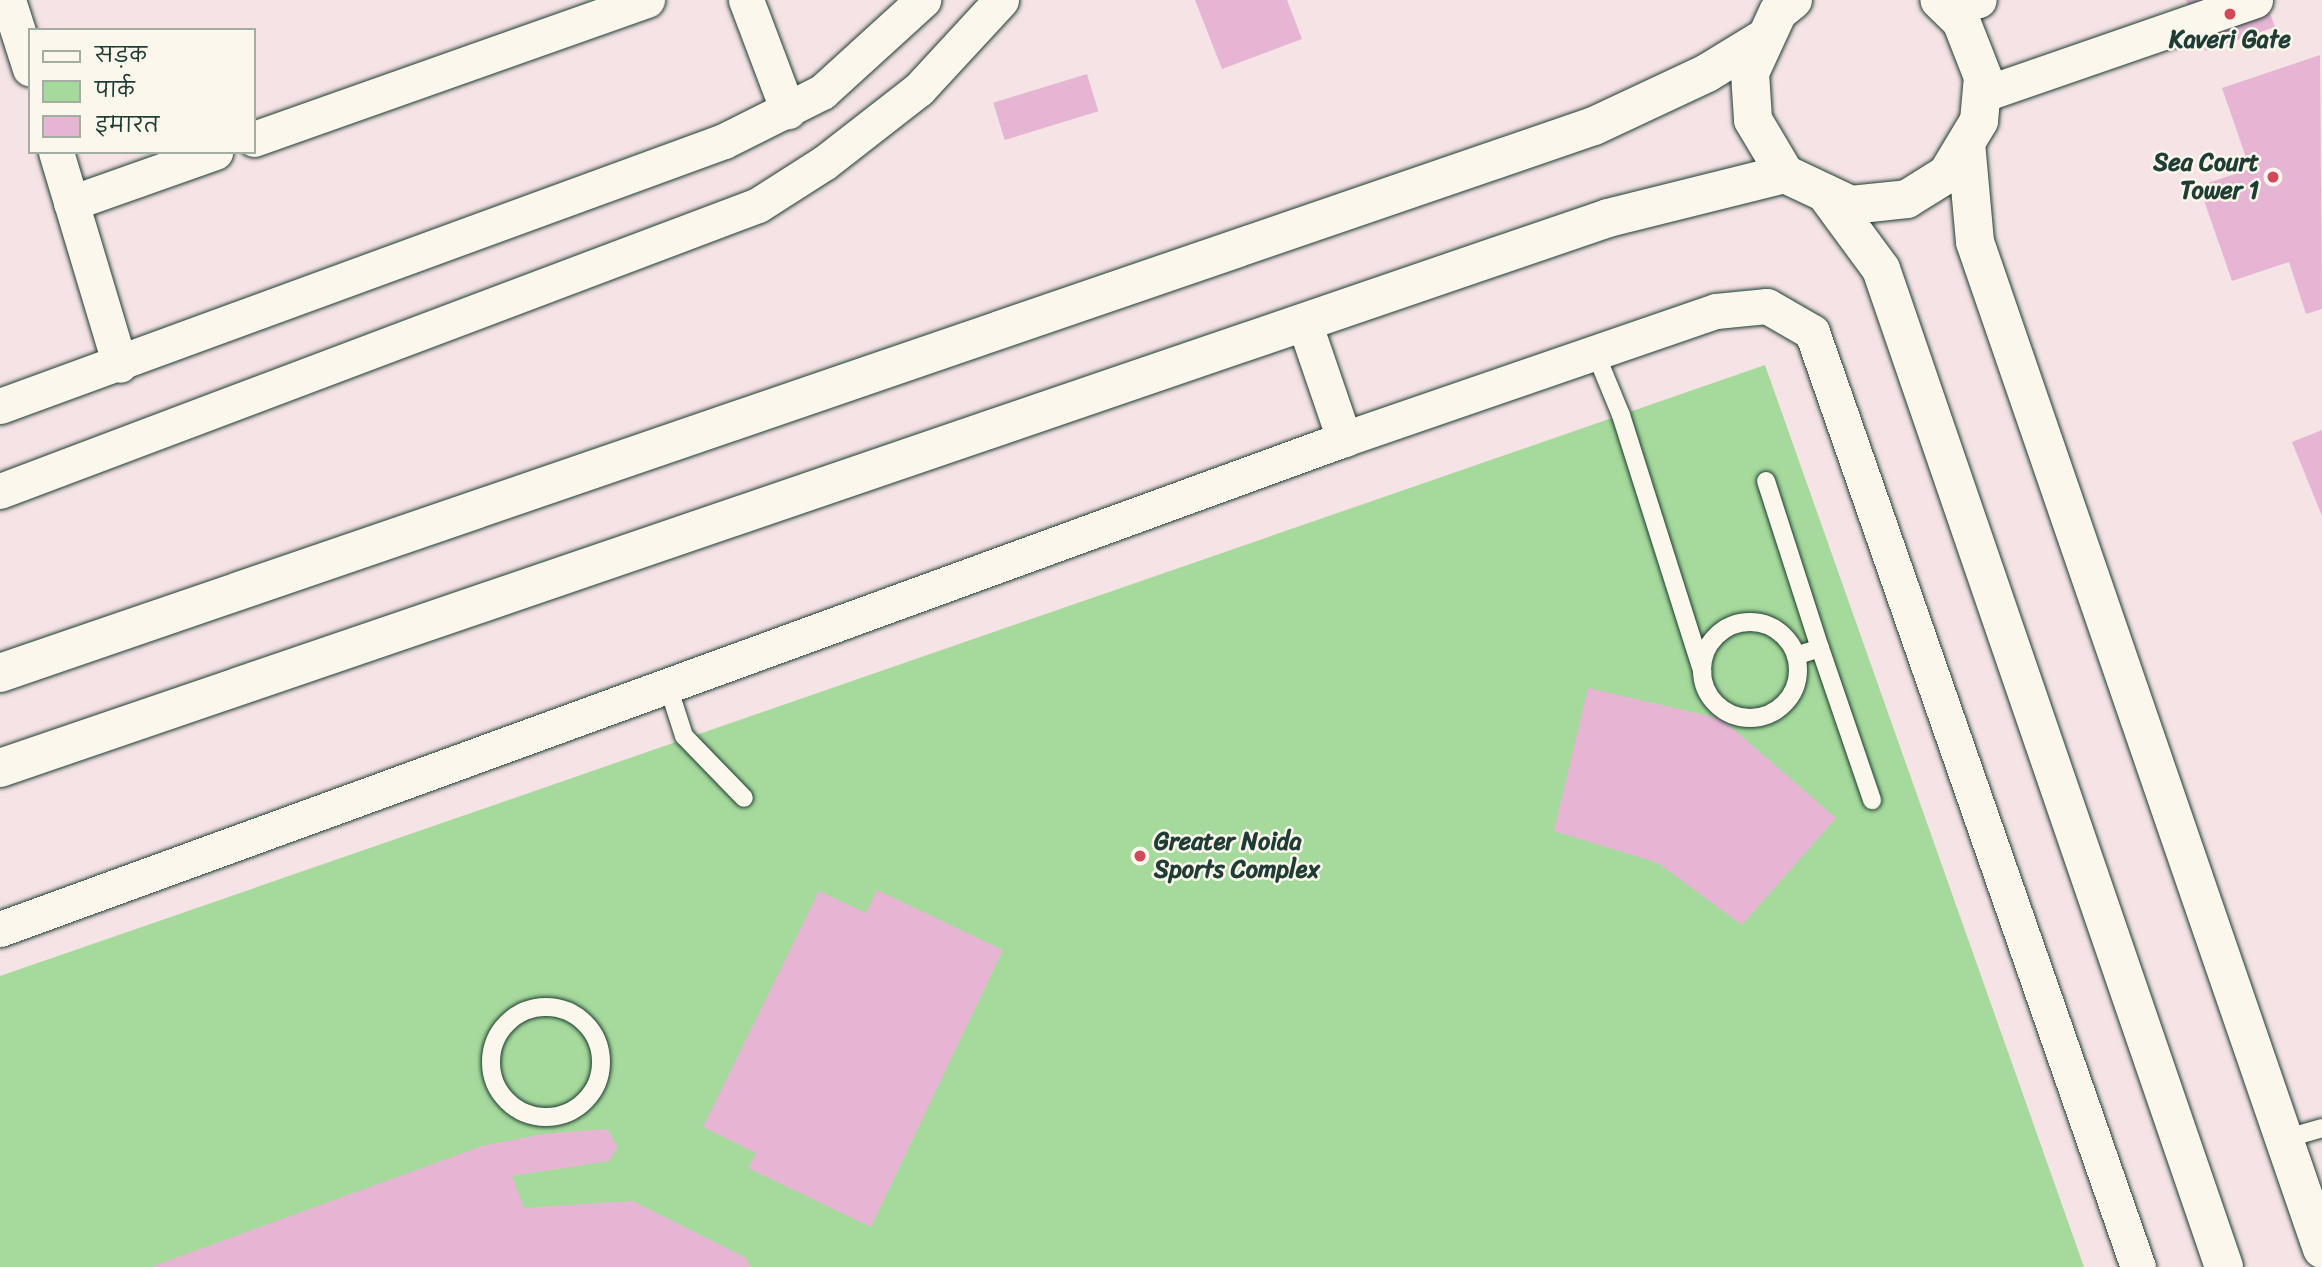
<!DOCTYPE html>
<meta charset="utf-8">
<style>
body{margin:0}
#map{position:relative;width:2322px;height:1267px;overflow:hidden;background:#f5e3e5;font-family:Sriracha,"Playpen Sans Deva",sans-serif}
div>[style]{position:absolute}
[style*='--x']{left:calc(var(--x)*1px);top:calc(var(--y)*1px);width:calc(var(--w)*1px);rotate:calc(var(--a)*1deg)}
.green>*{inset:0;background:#a6da9c}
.building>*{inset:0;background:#e7b5d4;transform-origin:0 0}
.roads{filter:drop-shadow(0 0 2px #1f3d34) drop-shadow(0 0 2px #1f3d34)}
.lane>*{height:18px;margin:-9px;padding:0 9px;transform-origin:9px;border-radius:9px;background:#fbf7ec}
.lane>.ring{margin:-9px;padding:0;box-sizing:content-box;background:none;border:18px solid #fbf7ec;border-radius:50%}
.street>*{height:35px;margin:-17.5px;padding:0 17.5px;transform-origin:17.5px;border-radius:17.5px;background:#fbf7ec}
.secondary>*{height:38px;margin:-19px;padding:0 19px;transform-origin:19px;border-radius:19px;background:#fbf7ec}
.dots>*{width:19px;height:19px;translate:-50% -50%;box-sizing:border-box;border:4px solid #fbf7ec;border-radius:50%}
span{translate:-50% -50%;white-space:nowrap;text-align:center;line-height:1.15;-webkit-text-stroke:5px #fbf7ec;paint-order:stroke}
.poi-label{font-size:24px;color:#1f3d34;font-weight:700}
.right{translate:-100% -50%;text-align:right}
.left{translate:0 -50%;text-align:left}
.legend{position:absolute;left:28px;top:28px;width:228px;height:126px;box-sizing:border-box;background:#fbf7ec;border:2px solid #a3ada2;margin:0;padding:9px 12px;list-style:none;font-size:21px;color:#1f3d34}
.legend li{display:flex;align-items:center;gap:14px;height:35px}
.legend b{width:35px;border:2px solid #a3ada2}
</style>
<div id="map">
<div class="green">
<div style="clip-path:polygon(1765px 365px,2084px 1267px,0 1267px,0 976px)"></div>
</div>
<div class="building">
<div style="clip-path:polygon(1195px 0,1287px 0,1302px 39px,1222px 69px)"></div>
<div style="clip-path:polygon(2186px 0,2265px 0,2275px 27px,2205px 51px)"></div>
<div style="clip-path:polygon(2320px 55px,2322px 309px,2306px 314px,2289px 262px,2232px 281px,2199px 186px,2250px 169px,2222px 88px)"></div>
<div style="left:1087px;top:74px;width:39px;height:98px;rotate:73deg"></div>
<div style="clip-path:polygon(2322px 430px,2322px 516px,2292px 442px)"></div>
<div style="clip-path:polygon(1588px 688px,1722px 719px,1836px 818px,1742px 925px,1658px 863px,1554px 831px)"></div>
<div style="clip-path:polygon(877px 890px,1003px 950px,871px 1227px,748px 1168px,756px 1153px,703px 1127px,819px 891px,866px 913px)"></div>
<div style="clip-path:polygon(607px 1129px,618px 1147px,609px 1161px,512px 1176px,524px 1208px,633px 1201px,746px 1258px,750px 1267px,151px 1267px,482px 1146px,543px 1134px)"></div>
</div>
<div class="roads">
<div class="lane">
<div style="--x:1595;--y:352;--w:68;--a:67.6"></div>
<div style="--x:1621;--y:415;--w:269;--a:72.4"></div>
<div style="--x:1766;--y:481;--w:176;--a:72.1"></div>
<div style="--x:1820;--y:648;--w:25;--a:162"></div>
<div class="ring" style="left:1702px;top:622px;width:78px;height:78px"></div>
<div style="--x:1820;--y:648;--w:161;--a:71.1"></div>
<div style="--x:667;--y:683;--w:56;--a:72.2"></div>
<div style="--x:684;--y:736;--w:86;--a:45.9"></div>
<div class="ring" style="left:491px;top:1007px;width:92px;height:92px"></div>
<div style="--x:2284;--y:1139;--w:40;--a:-16"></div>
</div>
<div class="street">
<div style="--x:8;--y:0;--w:72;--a:72.3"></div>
<div style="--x:746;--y:0;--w:119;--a:69.3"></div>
<div style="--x:1949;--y:9;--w:31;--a:-17"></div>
<div style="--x:1981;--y:95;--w:290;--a:-19.1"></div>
<div style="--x:254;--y:139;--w:417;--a:-19.5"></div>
<div style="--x:56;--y:152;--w:222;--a:73.3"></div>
<div style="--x:71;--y:203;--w:153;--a:-19.5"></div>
<div style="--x:1304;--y:322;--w:124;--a:71.1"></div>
<div style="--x:0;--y:406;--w:771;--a:-20.1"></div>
<div style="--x:724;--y:141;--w:110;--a:-26.6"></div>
<div style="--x:822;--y:92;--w:137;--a:-42.3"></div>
<div style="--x:0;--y:491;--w:810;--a:-20.67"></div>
<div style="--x:758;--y:205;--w:78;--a:-32.5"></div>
<div style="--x:824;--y:163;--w:120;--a:-37.9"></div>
<div style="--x:919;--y:89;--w:121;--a:-47.3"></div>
<div style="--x:0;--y:929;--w:1431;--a:-20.03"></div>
<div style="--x:1344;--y:439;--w:393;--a:-19"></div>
<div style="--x:1716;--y:311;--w:51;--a:-5.6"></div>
<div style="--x:1767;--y:306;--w:52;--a:30"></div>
<div style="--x:1812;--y:332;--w:990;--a:70.78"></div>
</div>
<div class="secondary">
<div style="--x:1793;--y:0;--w:19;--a:141"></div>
<div style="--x:1778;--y:12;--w:67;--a:114.7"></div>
<div style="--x:1750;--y:73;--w:47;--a:86.3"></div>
<div style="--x:1753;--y:120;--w:63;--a:59.3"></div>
<div style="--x:1785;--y:174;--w:73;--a:25.2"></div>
<div style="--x:1851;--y:205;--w:56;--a:-6.1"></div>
<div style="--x:1907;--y:199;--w:47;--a:-32"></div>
<div style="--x:1947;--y:174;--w:62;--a:-58.9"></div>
<div style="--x:1979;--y:121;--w:44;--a:-84.8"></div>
<div style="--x:1983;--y:77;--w:60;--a:-111.4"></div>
<div style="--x:1961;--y:21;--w:30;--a:-136"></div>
<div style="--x:1966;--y:143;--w:99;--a:84.8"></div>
<div style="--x:1975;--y:242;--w:1065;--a:70.99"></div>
<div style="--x:1825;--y:193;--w:94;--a:53.6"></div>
<div style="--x:1881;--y:269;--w:1055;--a:71.03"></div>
<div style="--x:0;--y:673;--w:1685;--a:-18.94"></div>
<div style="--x:1594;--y:126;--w:125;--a:-25.1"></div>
<div style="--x:1707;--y:73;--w:69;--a:-31.4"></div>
<div style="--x:0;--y:768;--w:1699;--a:-18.88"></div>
<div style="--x:1608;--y:218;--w:182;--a:-14"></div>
</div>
</div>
<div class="dots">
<div style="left:2230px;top:14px;background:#d1495b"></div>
<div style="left:2273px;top:177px;background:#d1495b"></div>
<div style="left:1140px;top:856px;background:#d1495b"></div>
</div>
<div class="poi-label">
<span style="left:2230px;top:40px">Kaveri Gate</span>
<span class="right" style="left:2259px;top:177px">Sea Court<br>Tower 1</span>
<span class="left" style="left:1154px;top:856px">Greater Noida<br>Sports Complex</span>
</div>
<ul class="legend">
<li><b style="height:9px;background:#fbf7ec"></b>सड़क</li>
<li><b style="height:19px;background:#a6da9c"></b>पार्क</li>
<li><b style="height:19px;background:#e7b5d4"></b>इमारत</li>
</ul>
</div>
